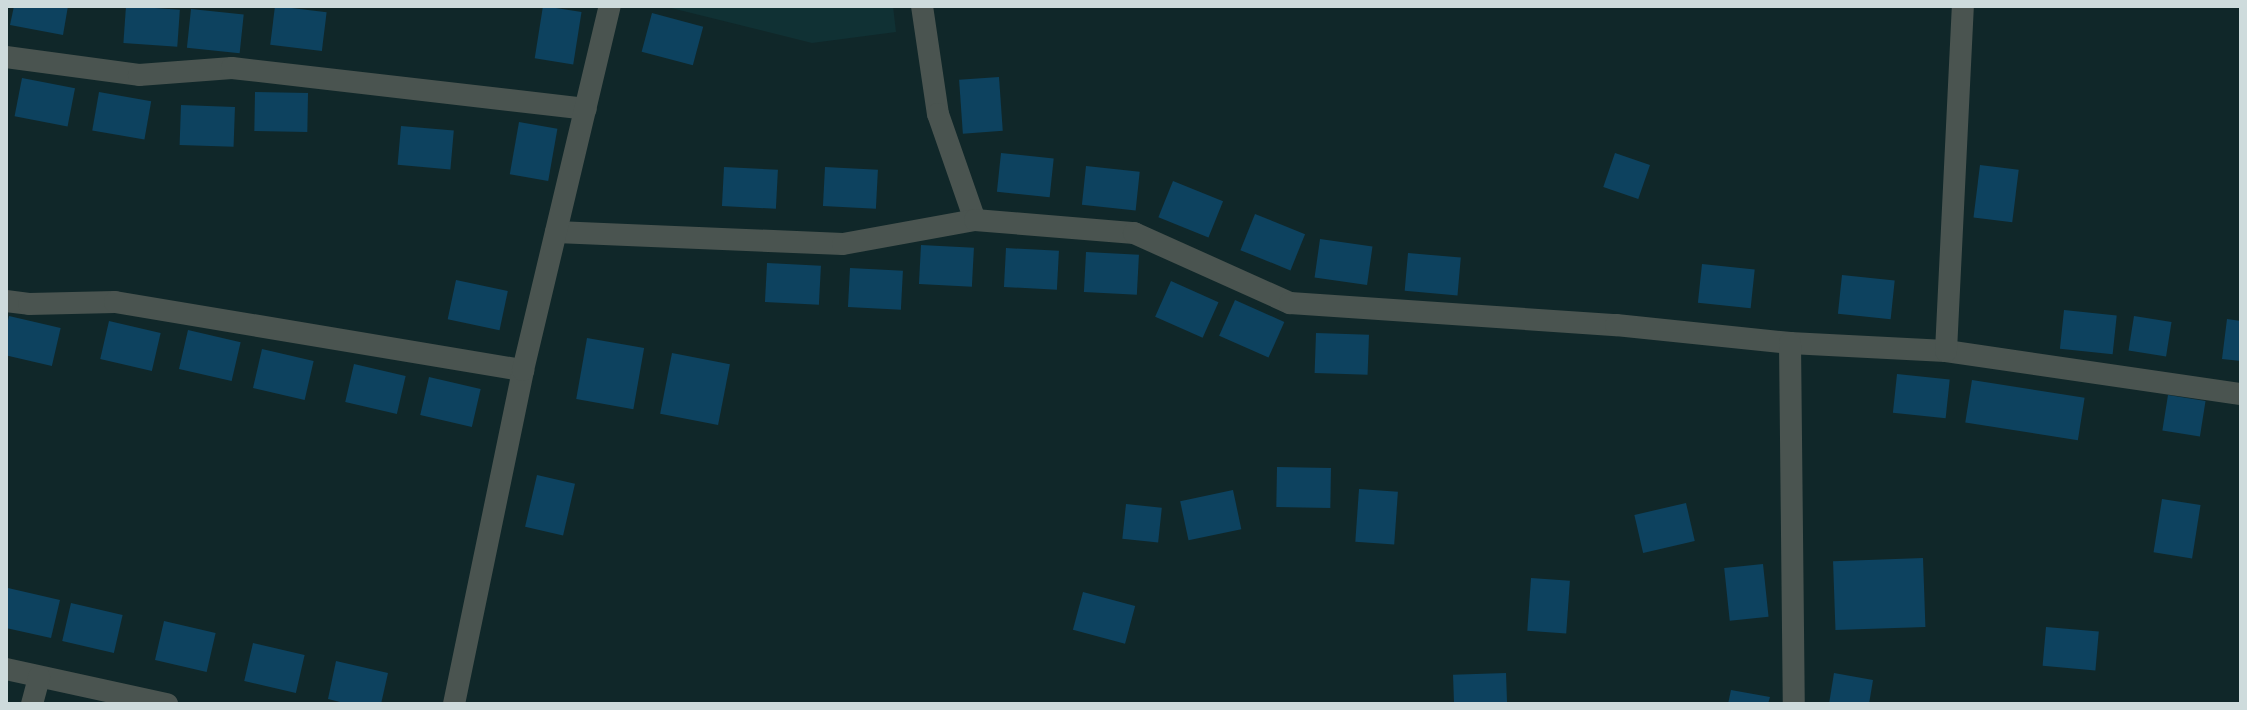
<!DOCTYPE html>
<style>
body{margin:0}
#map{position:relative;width:2247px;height:710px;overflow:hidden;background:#102729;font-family:"Alegreya Sans",sans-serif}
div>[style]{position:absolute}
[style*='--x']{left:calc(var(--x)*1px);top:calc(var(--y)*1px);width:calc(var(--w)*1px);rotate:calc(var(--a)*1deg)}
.built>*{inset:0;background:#103134}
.building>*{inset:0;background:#0d425f;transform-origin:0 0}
.minor>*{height:22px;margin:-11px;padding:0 11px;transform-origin:11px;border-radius:11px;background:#4a5450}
span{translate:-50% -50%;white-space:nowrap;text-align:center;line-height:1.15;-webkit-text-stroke:6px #061d1f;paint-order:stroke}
.frame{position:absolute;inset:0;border:8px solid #cedbdc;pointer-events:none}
</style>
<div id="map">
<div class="built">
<div style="clip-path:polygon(663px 6px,893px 6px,896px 32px,812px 43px)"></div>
</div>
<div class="building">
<div style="clip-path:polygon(14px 6px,68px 6px,63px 35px,10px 25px)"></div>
<div style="left:126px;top:6px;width:54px;height:37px;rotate:4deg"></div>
<div style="left:275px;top:6px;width:52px;height:39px;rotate:7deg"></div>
<div style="left:543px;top:6px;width:39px;height:53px;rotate:9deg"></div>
<div style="left:191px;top:9px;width:53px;height:39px;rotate:6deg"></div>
<div style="left:652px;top:13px;width:53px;height:40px;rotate:15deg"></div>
<div style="left:999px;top:77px;width:54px;height:40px;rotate:86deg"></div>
<div style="left:22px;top:78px;width:54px;height:39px;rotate:11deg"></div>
<div style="left:99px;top:92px;width:53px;height:39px;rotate:10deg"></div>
<div style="left:255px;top:92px;width:53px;height:39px;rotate:1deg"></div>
<div style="left:181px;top:105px;width:54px;height:40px;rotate:2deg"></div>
<div style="left:519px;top:122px;width:39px;height:53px;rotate:10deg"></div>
<div style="left:401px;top:126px;width:53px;height:39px;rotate:5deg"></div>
<div style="left:1001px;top:153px;width:53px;height:39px;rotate:6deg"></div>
<div style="left:1615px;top:153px;width:37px;height:36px;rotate:19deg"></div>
<div style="left:1980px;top:165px;width:39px;height:53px;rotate:7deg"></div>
<div style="left:1086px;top:166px;width:54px;height:39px;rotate:6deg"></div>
<div style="left:724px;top:167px;width:54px;height:39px;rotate:3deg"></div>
<div style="left:825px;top:167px;width:53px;height:39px;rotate:3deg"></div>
<div style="left:1173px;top:181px;width:54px;height:39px;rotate:22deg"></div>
<div style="left:1255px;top:214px;width:54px;height:39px;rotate:22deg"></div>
<div style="left:1320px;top:239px;width:53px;height:39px;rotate:8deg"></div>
<div style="left:921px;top:245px;width:53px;height:39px;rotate:3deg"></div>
<div style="left:1006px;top:248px;width:53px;height:39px;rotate:3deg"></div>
<div style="left:1086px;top:252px;width:53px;height:40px;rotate:3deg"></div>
<div style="left:1408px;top:253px;width:53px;height:38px;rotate:5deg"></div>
<div style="left:767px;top:263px;width:54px;height:39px;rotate:3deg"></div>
<div style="left:1702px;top:264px;width:53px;height:39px;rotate:6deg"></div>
<div style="left:850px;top:268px;width:53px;height:39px;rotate:3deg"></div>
<div style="left:1842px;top:275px;width:53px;height:39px;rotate:6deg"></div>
<div style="left:456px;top:280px;width:53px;height:40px;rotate:12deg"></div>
<div style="left:1171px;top:281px;width:52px;height:39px;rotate:24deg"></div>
<div style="left:1235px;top:300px;width:54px;height:39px;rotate:24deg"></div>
<div style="left:2064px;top:310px;width:53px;height:39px;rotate:6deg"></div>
<div style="left:9px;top:316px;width:53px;height:39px;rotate:13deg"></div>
<div style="left:2134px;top:316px;width:38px;height:35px;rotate:9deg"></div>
<div style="clip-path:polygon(2227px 319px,2241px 321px,2241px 361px,2222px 359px)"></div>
<div style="left:109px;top:321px;width:53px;height:39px;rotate:13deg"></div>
<div style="left:188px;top:330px;width:54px;height:40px;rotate:13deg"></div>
<div style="left:1316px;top:333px;width:53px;height:40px;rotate:2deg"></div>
<div style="left:587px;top:338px;width:58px;height:62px;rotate:10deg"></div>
<div style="left:262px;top:349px;width:53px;height:40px;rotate:13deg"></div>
<div style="left:672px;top:353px;width:59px;height:62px;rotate:11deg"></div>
<div style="left:354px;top:364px;width:53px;height:39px;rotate:13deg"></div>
<div style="left:1897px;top:374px;width:53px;height:39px;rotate:6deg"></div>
<div style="left:429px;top:377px;width:53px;height:39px;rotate:13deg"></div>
<div style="left:1972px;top:380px;width:114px;height:43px;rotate:9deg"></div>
<div style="left:2168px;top:395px;width:38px;height:36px;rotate:9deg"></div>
<div style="left:1277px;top:467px;width:54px;height:40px;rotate:1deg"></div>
<div style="left:537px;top:475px;width:39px;height:53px;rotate:13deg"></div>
<div style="left:1359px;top:489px;width:39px;height:53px;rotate:4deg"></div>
<div style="left:1233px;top:490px;width:40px;height:54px;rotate:78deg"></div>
<div style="left:2162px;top:499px;width:39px;height:54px;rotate:9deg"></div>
<div style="left:1686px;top:503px;width:39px;height:53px;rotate:77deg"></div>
<div style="left:1126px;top:504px;width:36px;height:35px;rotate:6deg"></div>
<div style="left:1923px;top:558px;width:69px;height:90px;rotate:88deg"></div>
<div style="left:1763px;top:564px;width:53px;height:39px;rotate:84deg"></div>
<div style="left:1531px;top:578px;width:39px;height:53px;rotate:4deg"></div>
<div style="clip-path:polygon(8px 588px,60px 600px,51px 638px,6px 628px)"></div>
<div style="left:1083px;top:592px;width:54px;height:39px;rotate:15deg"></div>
<div style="left:71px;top:603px;width:53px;height:39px;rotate:13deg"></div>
<div style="left:164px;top:621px;width:53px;height:40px;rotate:13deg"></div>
<div style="left:2046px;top:627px;width:53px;height:39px;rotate:5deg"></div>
<div style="left:253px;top:643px;width:53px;height:39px;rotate:13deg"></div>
<div style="clip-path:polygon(336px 661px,388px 673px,381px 704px,348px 704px,328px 699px)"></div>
<div style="left:1506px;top:673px;width:31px;height:53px;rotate:88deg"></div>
<div style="clip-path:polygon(1834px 673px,1873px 680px,1869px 704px,1829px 704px)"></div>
<div style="clip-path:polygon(1731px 690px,1770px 697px,1768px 704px,1728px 704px)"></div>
</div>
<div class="minor">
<div style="--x:922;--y:6;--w:109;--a:81.6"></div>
<div style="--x:938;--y:114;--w:112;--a:70.8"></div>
<div style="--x:6;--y:57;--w:134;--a:7.7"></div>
<div style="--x:139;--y:75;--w:93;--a:-4.3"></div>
<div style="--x:232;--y:68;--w:356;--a:6.6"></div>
<div style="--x:556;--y:232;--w:287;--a:2.4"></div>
<div style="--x:843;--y:244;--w:134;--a:-10.3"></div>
<div style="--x:975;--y:220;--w:160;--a:4.7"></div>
<div style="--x:1134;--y:233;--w:171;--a:24.2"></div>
<div style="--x:1290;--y:303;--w:327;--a:3.9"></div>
<div style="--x:1616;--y:325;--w:175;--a:5.9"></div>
<div style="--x:1790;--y:343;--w:156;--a:2.9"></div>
<div style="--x:1946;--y:351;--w:298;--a:8.3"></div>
<div style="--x:6;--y:301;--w:23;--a:7"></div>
<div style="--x:29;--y:304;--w:86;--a:-1.3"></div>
<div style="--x:115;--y:302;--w:414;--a:9.5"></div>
<div style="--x:1790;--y:343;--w:361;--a:89.4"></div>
<div style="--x:1946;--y:351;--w:345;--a:-87.2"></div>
<div style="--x:6;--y:669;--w:165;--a:12.3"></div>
<div style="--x:32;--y:704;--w:28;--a:-75"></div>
<div style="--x:454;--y:704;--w:341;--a:-78.3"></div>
<div style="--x:523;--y:370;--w:374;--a:-76.6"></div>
</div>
<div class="frame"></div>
</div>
